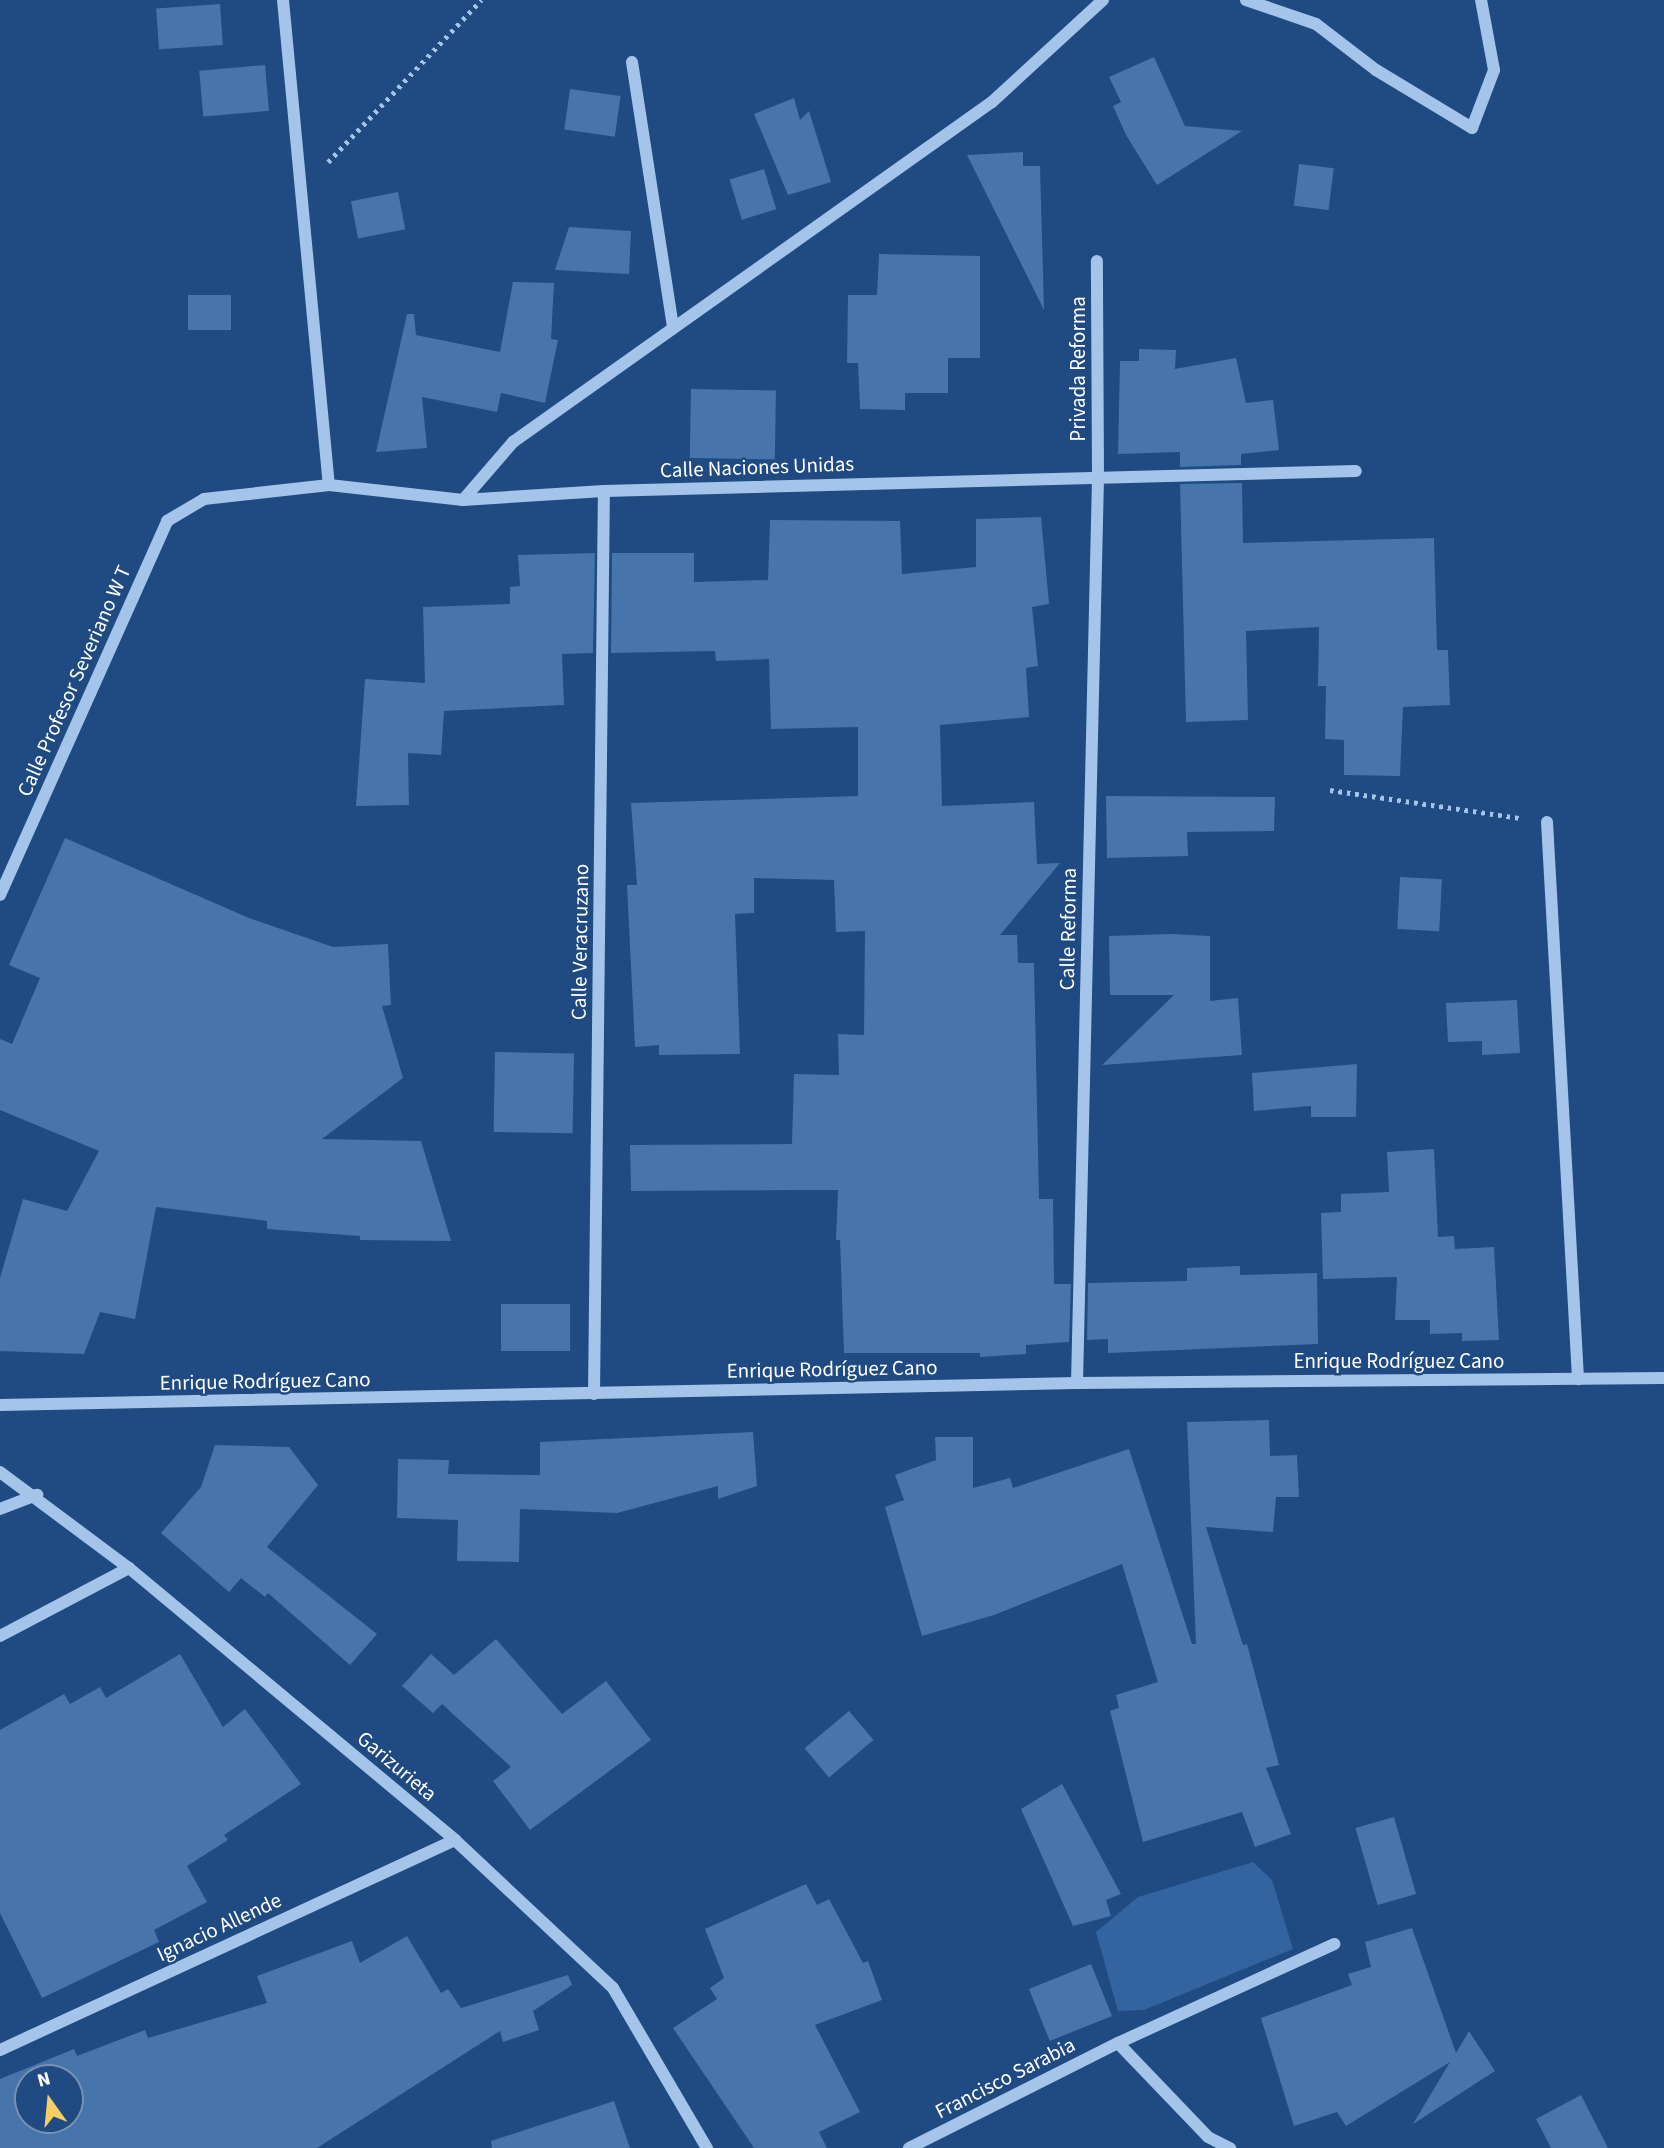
<!DOCTYPE html>
<meta charset="utf-8">
<style>
body{margin:0}
#map{position:relative;width:1664px;height:2148px;overflow:hidden;background:#1f4a82;font-family:"Source Sans 3",sans-serif}
div>[style]{position:absolute}
[style*='--x']{left:calc(var(--x)*1px);top:calc(var(--y)*1px);width:calc(var(--w)*1px);rotate:calc(var(--a)*1deg)}
.green>*{inset:0;background:#3364a0}
.building>*{inset:0;background:#4774ab;transform-origin:0 0}
.path>*{height:4.5px;margin-top:-2.25px;transform-origin:0;background:repeating-linear-gradient(90deg,#a5c4e9 0 3.5px,transparent 0 8.5px)}
.minor>*{height:12px;margin:-6px;padding:0 6px;transform-origin:6px;border-radius:6px;background:#a5c4e9}
span{translate:-50% -50%;white-space:nowrap;text-align:center;line-height:1.15;-webkit-text-stroke:5px #1f4a82;paint-order:stroke}
.street-label{font-size:21px;color:#fff}
.north{position:absolute;left:14px;top:2064px;width:70px;height:70px;box-sizing:border-box;background:#1f4a82;border:2px solid #7992b4;border-radius:50%;rotate:345deg;font-size:19px;font-weight:700;line-height:28px;text-align:center;color:#fff}
.north::after{content:'';display:block;margin:auto;width:24px;height:32px;background:#f7cd65;clip-path:polygon(50% 0,100% 100%,50% 72%,0 100%)}
</style>
<div id="map">
<div class="green">
<div style="clip-path:polygon(1253px 1862px,1272px 1880px,1293px 1949px,1144px 2010px,1118px 2011px,1096px 1932px,1138px 1897px)"></div>
</div>
<div class="building">
<div style="left:220px;top:4px;width:41px;height:64px;rotate:86deg"></div>
<div style="clip-path:polygon(1154px 57px,1185px 126px,1242px 131px,1157px 185px,1126px 135px,1113px 106px,1121px 102px,1109px 77px)"></div>
<div style="left:265px;top:65px;width:46px;height:66px;rotate:85deg"></div>
<div style="left:570px;top:89px;width:51px;height:41px;rotate:8deg"></div>
<div style="clip-path:polygon(794px 98px,800px 120px,809px 111px,831px 182px,788px 195px,754px 114px)"></div>
<div style="clip-path:polygon(1023px 152px,1023px 166px,1040px 166px,1044px 310px,967px 155px)"></div>
<div style="left:1299px;top:164px;width:35px;height:42px;rotate:7deg"></div>
<div style="left:764px;top:169px;width:42px;height:36px;rotate:73deg"></div>
<div style="left:398px;top:192px;width:38px;height:48px;rotate:79deg"></div>
<div style="clip-path:polygon(569px 227px,631px 231px,629px 274px,555px 270px)"></div>
<div style="clip-path:polygon(879px 254px,980px 256px,980px 358px,948px 358px,948px 393px,905px 393px,905px 410px,860px 409px,858px 363px,847px 363px,848px 295px,877px 295px)"></div>
<div style="clip-path:polygon(513px 282px,554px 283px,551px 339px,558px 340px,545px 403px,501px 393px,497px 412px,422px 397px,427px 448px,376px 452px,407px 314px,414px 314px,416px 335px,500px 352px)"></div>
<div style="left:188px;top:295px;width:43px;height:35px"></div>
<div style="clip-path:polygon(1139px 349px,1176px 350px,1175px 369px,1236px 358px,1246px 403px,1273px 400px,1279px 450px,1241px 454px,1241px 465px,1180px 467px,1180px 452px,1118px 454px,1120px 361px,1139px 361px)"></div>
<div style="left:691px;top:389px;width:85px;height:69px;rotate:1deg"></div>
<div style="clip-path:polygon(1242px 483px,1243px 543px,1434px 538px,1437px 650px,1448px 650px,1450px 705px,1403px 707px,1400px 776px,1344px 775px,1344px 740px,1325px 739px,1326px 686px,1318px 686px,1319px 627px,1246px 631px,1248px 720px,1186px 722px,1180px 484px)"></div>
<div style="clip-path:polygon(1041px 517px,1049px 604px,1032px 607px,1038px 666px,1026px 668px,1029px 717px,940px 725px,942px 806px,1034px 802px,1037px 864px,1060px 863px,1000px 935px,1017px 935px,1018px 963px,1034px 963px,1039px 1199px,1053px 1199px,1054px 1284px,1071px 1284px,1069px 1342px,1026px 1345px,1026px 1354px,980px 1357px,980px 1353px,844px 1353px,840px 1240px,836px 1240px,838px 1190px,631px 1191px,630px 1145px,792px 1144px,794px 1074px,839px 1075px,838px 1034px,864px 1035px,865px 931px,836px 932px,834px 880px,754px 878px,754px 913px,735px 914px,740px 1054px,659px 1055px,659px 1045px,635px 1047px,627px 885px,637px 885px,631px 803px,858px 796px,858px 727px,771px 729px,769px 659px,716px 661px,715px 651px,611px 653px,612px 553px,694px 553px,694px 582px,768px 580px,770px 520px,900px 521px,902px 574px,976px 567px,976px 519px)"></div>
<div style="clip-path:polygon(595px 553px,593px 653px,562px 654px,564px 705px,444px 711px,441px 755px,408px 753px,409px 805px,356px 806px,365px 679px,425px 683px,423px 607px,510px 604px,510px 587px,520px 586px,518px 555px)"></div>
<div style="clip-path:polygon(1106px 796px,1275px 797px,1274px 831px,1187px 832px,1188px 856px,1107px 858px)"></div>
<div style="clip-path:polygon(65px 838px,249px 918px,333px 947px,388px 944px,391px 1005px,382px 1006px,403px 1078px,322px 1139px,421px 1141px,451px 1241px,360px 1240px,360px 1236px,267px 1229px,267px 1221px,156px 1207px,135px 1319px,100px 1312px,84px 1354px,0 1351px,0 1278px,23px 1199px,67px 1211px,99px 1151px,0 1110px,0 1039px,12px 1044px,40px 978px,9px 965px)"></div>
<div style="left:1400px;top:877px;width:42px;height:52px;rotate:3deg"></div>
<div style="clip-path:polygon(1171px 934px,1210px 936px,1210px 1001px,1238px 998px,1242px 1055px,1102px 1065px,1174px 995px,1110px 995px,1109px 936px)"></div>
<div style="clip-path:polygon(1517px 1000px,1520px 1053px,1482px 1055px,1482px 1041px,1448px 1042px,1446px 1003px)"></div>
<div style="left:495px;top:1052px;width:79px;height:80px;rotate:1deg"></div>
<div style="clip-path:polygon(1357px 1064px,1356px 1117px,1311px 1117px,1311px 1106px,1254px 1111px,1252px 1073px)"></div>
<div style="clip-path:polygon(1434px 1149px,1438px 1237px,1454px 1236px,1455px 1249px,1494px 1247px,1499px 1340px,1462px 1341px,1462px 1333px,1430px 1334px,1430px 1320px,1395px 1320px,1397px 1277px,1323px 1279px,1321px 1213px,1341px 1212px,1341px 1194px,1389px 1192px,1387px 1152px)"></div>
<div style="clip-path:polygon(1240px 1266px,1240px 1275px,1317px 1273px,1318px 1344px,1108px 1353px,1108px 1339px,1087px 1340px,1088px 1283px,1187px 1281px,1187px 1268px)"></div>
<div style="left:501px;top:1304px;width:69px;height:47px"></div>
<div style="clip-path:polygon(1269px 1420px,1270px 1456px,1297px 1455px,1299px 1497px,1276px 1497px,1273px 1532px,1206px 1527px,1243px 1645px,1247px 1644px,1279px 1765px,1266px 1768px,1291px 1834px,1255px 1847px,1242px 1812px,1143px 1842px,1110px 1711px,1119px 1708px,1116px 1695px,1158px 1682px,1122px 1564px,994px 1615px,922px 1636px,885px 1507px,904px 1500px,895px 1475px,936px 1460px,935px 1437px,973px 1437px,973px 1488px,1010px 1478px,1013px 1488px,1129px 1449px,1192px 1644px,1196px 1644px,1187px 1422px)"></div>
<div style="clip-path:polygon(753px 1432px,757px 1486px,718px 1499px,718px 1486px,617px 1513px,520px 1509px,519px 1562px,457px 1561px,458px 1520px,397px 1518px,398px 1459px,449px 1460px,448px 1474px,540px 1475px,540px 1442px)"></div>
<div style="clip-path:polygon(215px 1445px,289px 1447px,318px 1485px,267px 1547px,377px 1634px,350px 1665px,268px 1593px,265px 1597px,241px 1578px,229px 1592px,161px 1533px,201px 1487px)"></div>
<div style="clip-path:polygon(496px 1639px,562px 1714px,606px 1681px,651px 1740px,530px 1830px,493px 1781px,511px 1767px,442px 1704px,433px 1713px,402px 1686px,431px 1654px,454px 1675px)"></div>
<div style="clip-path:polygon(180px 1654px,223px 1727px,245px 1709px,301px 1784px,224px 1835px,228px 1840px,187px 1866px,207px 1902px,154px 1930px,159px 1942px,42px 1998px,0 1913px,0 1730px,64px 1694px,70px 1704px,100px 1687px,106px 1698px)"></div>
<div style="left:849px;top:1711px;width:38px;height:58px;rotate:50deg"></div>
<div style="clip-path:polygon(1062px 1784px,1121px 1894px,1106px 1900px,1111px 1916px,1073px 1926px,1021px 1809px)"></div>
<div style="left:1394px;top:1817px;width:80px;height:40px;rotate:74deg"></div>
<div style="clip-path:polygon(806px 1884px,817px 1905px,829px 1899px,863px 1963px,868px 1961px,882px 2000px,815px 2025px,860px 2112px,819px 2132px,827px 2148px,754px 2148px,673px 2028px,717px 1999px,710px 1988px,724px 1978px,705px 1929px)"></div>
<div style="clip-path:polygon(1412px 1928px,1456px 2053px,1469px 2031px,1495px 2071px,1413px 2124px,1450px 2062px,1346px 2126px,1337px 2112px,1294px 2126px,1261px 2018px,1352px 1985px,1348px 1974px,1371px 1967px,1365px 1942px)"></div>
<div style="clip-path:polygon(evenodd,407px 1936px,441px 1993px,448px 1989px,461px 2008px,568px 1975px,572px 1985px,533px 2011px,539px 2030px,503px 2042px,500px 2031px,317px 2148px,0 2148px,0 2079px,74px 2049px,77px 2056px,145px 2030px,148px 2038px,267px 2003px,257px 1976px,352px 1941px,360px 1963px,407px 1936px,28px 2078px,70px 2078px,70px 2120px,28px 2120px,28px 2078px)"></div>
<div style="left:1091px;top:1964px;width:56px;height:67px;rotate:68deg"></div>
<div style="clip-path:polygon(1581px 2095px,1608px 2148px,1551px 2148px,1536px 2119px)"></div>
<div style="clip-path:polygon(614px 2101px,630px 2148px,492px 2148px,491px 2141px)"></div>
</div>
<div class="path">
<div style="--x:328;--y:162;--w:223;--a:-46.6"></div>
<div style="--x:1330;--y:790;--w:191;--a:8.4"></div>
</div>
<div class="minor">
<div style="--x:283;--y:0;--w:487;--a:84.6"></div>
<div style="--x:1246;--y:0;--w:74;--a:18.9"></div>
<div style="--x:1316;--y:24;--w:76;--a:37.5"></div>
<div style="--x:1376;--y:70;--w:112;--a:31.1"></div>
<div style="--x:1472;--y:128;--w:62;--a:-69.2"></div>
<div style="--x:1494;--y:70;--w:71;--a:-100.5"></div>
<div style="--x:632;--y:62;--w:269;--a:81.2"></div>
<div style="--x:463;--y:500;--w:77;--a:-49.2"></div>
<div style="--x:513;--y:442;--w:587;--a:-35.37"></div>
<div style="--x:992;--y:102;--w:151;--a:-42.6"></div>
<div style="--x:1547;--y:822;--w:558;--a:86.81"></div>
<div style="--x:0;--y:895;--w:410;--a:-65.9"></div>
<div style="--x:167;--y:521;--w:43;--a:-30.7"></div>
<div style="--x:204;--y:499;--w:126;--a:-6.4"></div>
<div style="--x:329;--y:485;--w:135;--a:6.4"></div>
<div style="--x:463;--y:500;--w:141;--a:-3.7"></div>
<div style="--x:604;--y:491;--w:752;--a:-1.52"></div>
<div style="--x:1077;--y:1383;--w:907;--a:-88.67"></div>
<div style="--x:1098;--y:476;--w:215;--a:-90.3"></div>
<div style="--x:594;--y:1394;--w:903;--a:-89.37"></div>
<div style="--x:0;--y:1405;--w:1077;--a:-1.17"></div>
<div style="--x:1077;--y:1383;--w:587;--a:-0.49"></div>
<div style="--x:0;--y:1472;--w:161;--a:36.7"></div>
<div style="--x:129;--y:1568;--w:425;--a:39.8"></div>
<div style="--x:455;--y:1840;--w:216;--a:43.1"></div>
<div style="--x:613;--y:1988;--w:186;--a:59.6"></div>
<div style="--x:0;--y:1509;--w:40;--a:-21"></div>
<div style="--x:0;--y:1636;--w:146;--a:-27.8"></div>
<div style="--x:1118;--y:2043;--w:130;--a:46.2"></div>
<div style="--x:1208;--y:2137;--w:25;--a:27"></div>
<div style="--x:0;--y:2050;--w:501;--a:-24.78"></div>
<div style="--x:909;--y:2148;--w:234;--a:-26.7"></div>
<div style="--x:1118;--y:2043;--w:238;--a:-24.6"></div>
</div>
<div class="street-label">
<span style="left:1078px;top:369px;rotate:-90deg">Privada Reforma</span>
<span style="left:757px;top:467px;rotate:-2deg">Calle Naciones Unidas</span>
<span style="left:74px;top:681px;rotate:-66deg">Calle Profesor Severiano W T</span>
<span style="left:1068px;top:929px;rotate:-89deg">Calle Reforma</span>
<span style="left:580px;top:942px;rotate:-89deg">Calle Veracruzano</span>
<span style="left:1399px;top:1361px">Enrique Rodríguez Cano</span>
<span style="left:832px;top:1369px;rotate:-1deg">Enrique Rodríguez Cano</span>
<span style="left:265px;top:1381px;rotate:-1deg">Enrique Rodríguez Cano</span>
<span style="left:397px;top:1766px;rotate:40deg">Garizurieta</span>
<span style="left:219px;top:1927px;rotate:-25deg">Ignacio Allende</span>
<span style="left:1005px;top:2078px;rotate:-27deg">Francisco Sarabia</span>
</div>
<div class="north">N</div>
</div>
